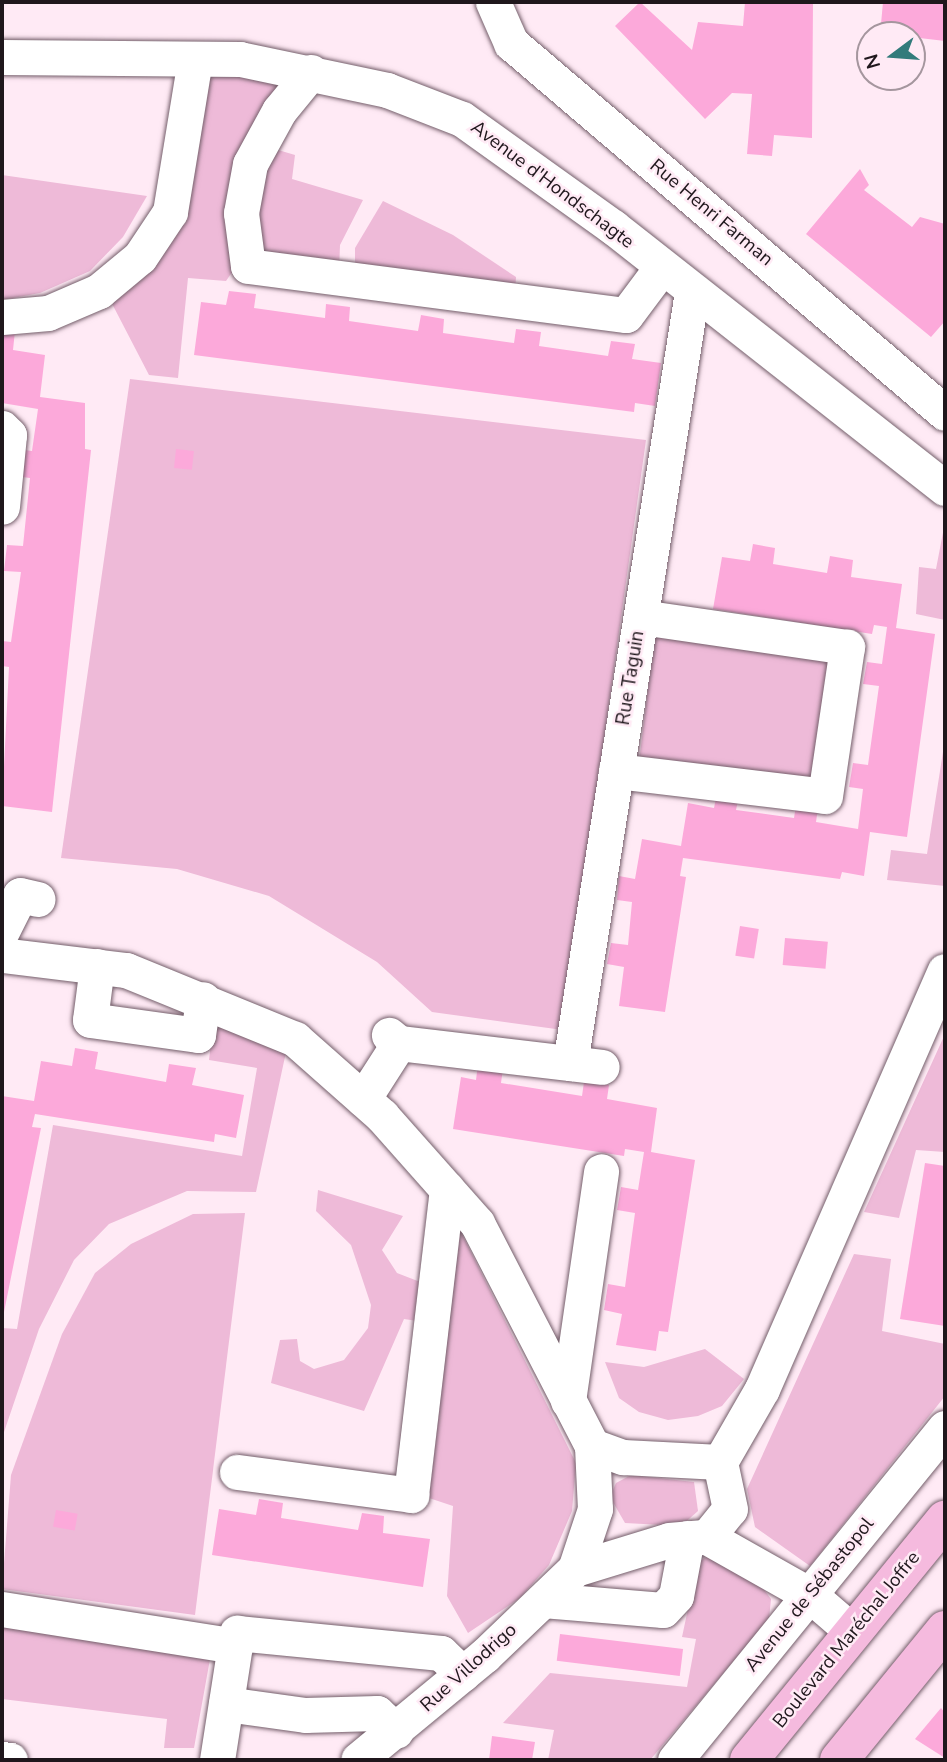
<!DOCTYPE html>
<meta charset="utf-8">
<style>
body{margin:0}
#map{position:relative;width:947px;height:1762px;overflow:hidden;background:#ffeaf5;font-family:"Nunito Sans",sans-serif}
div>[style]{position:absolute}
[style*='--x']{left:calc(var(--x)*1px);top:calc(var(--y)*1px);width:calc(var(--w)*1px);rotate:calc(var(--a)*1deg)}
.green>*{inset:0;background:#eebad8;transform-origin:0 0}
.building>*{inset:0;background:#fca9da;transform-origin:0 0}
.roads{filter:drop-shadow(0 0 2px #745e6a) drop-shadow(0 0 2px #745e6a)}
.minor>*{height:35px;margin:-17.5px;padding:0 17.5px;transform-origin:17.5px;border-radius:17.5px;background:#fff}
.major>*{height:38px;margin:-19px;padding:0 19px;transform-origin:19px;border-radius:19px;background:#f5bade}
span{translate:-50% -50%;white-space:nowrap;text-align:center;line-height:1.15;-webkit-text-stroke:5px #ffeaf5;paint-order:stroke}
.street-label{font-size:19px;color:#1f171c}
.frame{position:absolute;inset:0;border:4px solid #1f171c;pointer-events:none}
.north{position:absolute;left:856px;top:21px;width:70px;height:70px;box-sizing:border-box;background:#ffeaf5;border:2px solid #a5969e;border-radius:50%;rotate:254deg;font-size:19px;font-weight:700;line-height:28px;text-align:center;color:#1f171c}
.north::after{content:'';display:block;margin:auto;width:24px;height:32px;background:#327b7b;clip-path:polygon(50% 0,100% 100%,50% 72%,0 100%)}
</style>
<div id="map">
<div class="green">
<div style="clip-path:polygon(209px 66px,279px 80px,239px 262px,226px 281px,188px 278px,178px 378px,149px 375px,107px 294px,150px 259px)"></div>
<div style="clip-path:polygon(268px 147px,295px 155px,292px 179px,363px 200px,340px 245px,339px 272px,257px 258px,254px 231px)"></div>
<div style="clip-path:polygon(2px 175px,147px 196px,123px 237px,90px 271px,40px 293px,2px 300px)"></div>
<div style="clip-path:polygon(383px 201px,453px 235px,516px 277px,515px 294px,355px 271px,355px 248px)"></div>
<div style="clip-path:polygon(130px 379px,646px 440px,563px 1030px,432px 1012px,377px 962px,269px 896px,177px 869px,61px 858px)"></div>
<div style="clip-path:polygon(945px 522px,945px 620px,916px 614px,919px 567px,936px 569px)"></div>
<div style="left:655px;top:632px;width:178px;height:127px;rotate:7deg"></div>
<div style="clip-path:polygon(945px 739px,945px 886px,887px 880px,891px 850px,927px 854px)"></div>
<div style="clip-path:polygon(214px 1016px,286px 1052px,256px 1192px,187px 1191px,109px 1224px,74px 1260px,39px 1329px,2px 1438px,2px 1328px,17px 1329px,53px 1125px,242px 1156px,257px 1068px,209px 1060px)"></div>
<div style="clip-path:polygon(945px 1034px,945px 1152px,916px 1150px,899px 1218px,864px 1212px)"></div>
<div style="clip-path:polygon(318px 1190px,403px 1216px,382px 1250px,397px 1273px,428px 1285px,424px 1322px,404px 1319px,364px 1411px,271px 1383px,280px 1340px,297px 1339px,300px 1361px,314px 1369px,344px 1360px,368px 1328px,371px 1305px,351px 1245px,316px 1211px)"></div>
<div style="clip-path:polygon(245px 1213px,195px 1615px,2px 1589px,11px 1475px,62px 1334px,95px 1273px,131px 1244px,193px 1214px)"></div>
<div style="clip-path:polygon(456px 1222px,576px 1463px,572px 1511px,549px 1565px,520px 1598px,468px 1633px,447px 1596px,453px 1506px,426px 1497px)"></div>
<div style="clip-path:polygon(854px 1254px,891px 1259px,882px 1331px,945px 1344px,945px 1396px,810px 1566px,755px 1527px,747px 1489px)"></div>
<div style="clip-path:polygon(705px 1349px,744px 1379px,722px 1406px,698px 1416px,668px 1420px,639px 1412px,619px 1398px,605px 1362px,644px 1367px)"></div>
<div style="clip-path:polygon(631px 1475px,694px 1482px,698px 1511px,681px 1526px,625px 1523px,610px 1497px,616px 1483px)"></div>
<div style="clip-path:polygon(710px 1555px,762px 1587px,771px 1599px,769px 1619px,650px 1760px,548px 1760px,554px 1730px,503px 1723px,550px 1673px,687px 1687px,696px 1639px,682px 1637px,698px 1562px)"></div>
<div style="clip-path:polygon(2px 1617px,212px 1648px,194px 1748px,164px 1748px,167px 1719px,2px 1699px)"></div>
</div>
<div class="building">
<div style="clip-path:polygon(640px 2px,692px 50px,698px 22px,743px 26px,745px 2px,813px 2px,812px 138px,774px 135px,772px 156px,747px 154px,752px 94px,732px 93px,705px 119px,615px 26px)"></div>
<div style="clip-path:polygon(883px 2px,945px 2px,945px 41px,894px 35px,895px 26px,881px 24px)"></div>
<div style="clip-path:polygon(860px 169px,869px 185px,864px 190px,912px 227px,920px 217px,945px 224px,945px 321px,931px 337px,806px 234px)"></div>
<div style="clip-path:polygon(229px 291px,256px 294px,254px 308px,325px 318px,326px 304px,350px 307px,349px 321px,418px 331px,421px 315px,444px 319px,443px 333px,514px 343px,516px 329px,541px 332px,539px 346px,608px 356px,611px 341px,635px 344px,632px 359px,661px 363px,655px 406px,635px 403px,634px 412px,194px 355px,201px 302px,226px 305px)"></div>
<div style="clip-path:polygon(2px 329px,15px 331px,13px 350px,45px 355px,40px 397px,85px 403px,85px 449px,91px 450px,52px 812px,2px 806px,9px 667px,2px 666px,2px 641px,11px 642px,21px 572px,4px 571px,7px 545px,23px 546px,30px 478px,15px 476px,18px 449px,32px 451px,38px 409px,2px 403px)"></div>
<div style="left:176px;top:449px;width:18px;height:19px;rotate:6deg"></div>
<div style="clip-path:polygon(753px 544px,775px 548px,773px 564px,827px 573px,830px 556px,853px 560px,851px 577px,902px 584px,896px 628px,935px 634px,907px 837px,870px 832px,864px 876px,842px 872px,840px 879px,683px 858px,680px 876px,686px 877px,665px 1012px,619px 1006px,624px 967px,607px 964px,611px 943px,628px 945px,632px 902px,617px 900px,619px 876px,635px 879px,642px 839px,681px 846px,688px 803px,714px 808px,717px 793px,739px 796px,736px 810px,794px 818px,796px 805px,818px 808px,816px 822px,858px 829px,863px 789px,849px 787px,853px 763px,868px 765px,879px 686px,863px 684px,867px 662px,882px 664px,887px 627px,874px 625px,872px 634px,713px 609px,722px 557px,750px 561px)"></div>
<div style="left:740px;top:926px;width:19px;height:30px;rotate:9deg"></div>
<div style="left:785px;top:938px;width:43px;height:27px;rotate:5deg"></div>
<div style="clip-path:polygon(75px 1048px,98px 1052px,95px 1069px,166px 1082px,169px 1064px,196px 1068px,192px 1085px,244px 1095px,236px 1138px,215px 1134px,214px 1142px,35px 1114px,32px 1127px,41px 1128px,2px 1322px,2px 1096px,34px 1101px,41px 1061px,72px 1066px)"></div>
<div style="clip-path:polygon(478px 1064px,503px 1068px,501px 1083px,582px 1096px,584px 1082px,609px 1085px,607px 1099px,657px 1108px,651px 1152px,695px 1160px,668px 1332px,659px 1331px,656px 1351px,616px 1345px,622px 1314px,604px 1310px,608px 1284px,625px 1287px,635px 1213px,617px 1210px,621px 1187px,638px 1190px,644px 1152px,625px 1149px,624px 1156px,453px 1129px,461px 1077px,476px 1080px)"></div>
<div style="clip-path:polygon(925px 1163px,945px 1166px,945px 1326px,900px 1319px)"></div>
<div style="clip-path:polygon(259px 1499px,283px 1503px,281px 1518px,358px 1530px,362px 1513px,384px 1516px,383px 1533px,430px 1539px,423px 1587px,212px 1555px,219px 1509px,256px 1515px)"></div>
<div style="left:56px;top:1510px;width:22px;height:17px;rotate:10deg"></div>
<div style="left:560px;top:1634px;width:124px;height:27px;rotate:7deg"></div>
<div style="clip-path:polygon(941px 1708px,945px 1713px,945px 1758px,915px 1739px)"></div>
<div style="clip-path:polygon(492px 1736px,535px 1742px,532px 1760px,489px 1760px)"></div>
</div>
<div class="roads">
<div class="minor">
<div style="--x:493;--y:2;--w:45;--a:66.3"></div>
<div style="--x:511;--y:43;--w:570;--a:40.45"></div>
<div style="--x:2;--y:57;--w:238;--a:0.5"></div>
<div style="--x:240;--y:59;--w:150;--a:11.9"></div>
<div style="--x:387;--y:90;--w:80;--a:21.1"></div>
<div style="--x:462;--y:119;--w:186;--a:35.6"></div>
<div style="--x:613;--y:227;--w:422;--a:38.2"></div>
<div style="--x:311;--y:72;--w:50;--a:129.4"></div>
<div style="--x:279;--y:111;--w:60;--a:118.7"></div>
<div style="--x:250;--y:164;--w:50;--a:100.4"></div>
<div style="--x:241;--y:213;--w:53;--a:82.5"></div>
<div style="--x:248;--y:266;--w:381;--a:7.4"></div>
<div style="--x:626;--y:315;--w:59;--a:-53.3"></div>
<div style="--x:2;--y:317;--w:46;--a:-5"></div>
<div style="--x:48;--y:313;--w:56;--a:-23.3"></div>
<div style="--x:99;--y:291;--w:53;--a:-39.7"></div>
<div style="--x:140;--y:257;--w:54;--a:-56.3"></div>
<div style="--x:170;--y:212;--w:154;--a:-80.7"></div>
<div style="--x:2;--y:428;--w:10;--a:45"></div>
<div style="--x:9;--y:435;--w:72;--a:95.6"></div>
<div style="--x:616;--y:771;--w:210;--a:6.8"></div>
<div style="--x:825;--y:796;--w:151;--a:-81.6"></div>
<div style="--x:847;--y:647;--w:208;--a:-171.7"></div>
<div style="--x:2;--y:931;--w:40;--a:-63.4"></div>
<div style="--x:20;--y:895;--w:18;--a:13"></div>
<div style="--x:2;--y:955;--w:125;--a:6.9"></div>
<div style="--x:126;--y:970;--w:183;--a:22.2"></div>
<div style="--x:295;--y:1039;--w:116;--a:41.5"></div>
<div style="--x:382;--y:1116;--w:143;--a:48.4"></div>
<div style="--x:477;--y:1223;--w:251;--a:62.7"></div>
<div style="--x:592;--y:1446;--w:63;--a:87.3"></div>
<div style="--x:595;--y:1509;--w:63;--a:108.4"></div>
<div style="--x:575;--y:1569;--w:126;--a:136.3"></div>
<div style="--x:484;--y:1656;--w:163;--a:140.5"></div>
<div style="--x:97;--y:966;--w:54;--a:97.4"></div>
<div style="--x:90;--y:1020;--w:109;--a:7.9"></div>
<div style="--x:198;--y:1035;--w:36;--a:-82"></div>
<div style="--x:399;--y:1043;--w:204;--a:6.7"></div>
<div style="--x:570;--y:1063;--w:781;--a:-81.01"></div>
<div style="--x:363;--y:1099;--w:67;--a:-57.3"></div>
<div style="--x:399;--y:1043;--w:13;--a:-141"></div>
<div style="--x:568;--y:1401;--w:232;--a:-81.8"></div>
<div style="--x:592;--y:1446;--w:33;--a:20"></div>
<div style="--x:623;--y:1457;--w:97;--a:3"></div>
<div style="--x:720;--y:1462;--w:84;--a:-60.1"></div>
<div style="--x:762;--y:1389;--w:456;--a:-66.4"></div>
<div style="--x:237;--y:1472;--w:176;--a:7.5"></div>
<div style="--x:411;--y:1495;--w:308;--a:-83.3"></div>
<div style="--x:707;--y:1537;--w:36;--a:-51"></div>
<div style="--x:730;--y:1509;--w:48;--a:-102"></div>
<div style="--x:575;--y:1569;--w:98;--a:-17.1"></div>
<div style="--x:669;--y:1540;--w:38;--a:-5"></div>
<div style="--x:707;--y:1537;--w:118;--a:29.4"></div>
<div style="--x:810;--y:1595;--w:57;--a:40.7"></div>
<div style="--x:543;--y:1600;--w:120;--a:4.8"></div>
<div style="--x:663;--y:1610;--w:19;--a:-47"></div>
<div style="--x:676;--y:1596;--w:59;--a:-79.3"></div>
<div style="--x:2;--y:1609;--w:236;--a:9"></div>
<div style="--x:226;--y:1704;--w:80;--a:7.9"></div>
<div style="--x:305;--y:1715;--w:72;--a:-1.6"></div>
<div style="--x:377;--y:1713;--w:26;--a:43"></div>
<div style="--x:2;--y:1759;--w:8;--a:7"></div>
<div style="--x:217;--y:1760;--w:129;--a:-81.1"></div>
<div style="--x:237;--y:1633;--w:205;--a:5.6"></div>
<div style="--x:441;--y:1653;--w:30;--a:44"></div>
<div style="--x:675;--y:1760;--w:428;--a:-50.9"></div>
</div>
<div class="major">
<div style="--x:749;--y:1760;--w:310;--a:-50.8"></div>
<div style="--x:839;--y:1760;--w:168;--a:-50.8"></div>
</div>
</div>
<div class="street-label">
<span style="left:552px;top:185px;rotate:37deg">Avenue d'Hondschagte</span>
<span style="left:711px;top:213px;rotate:40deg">Rue Henri Farman</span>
<span style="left:631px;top:678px;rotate:-81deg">Rue Taguin</span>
<span style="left:810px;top:1595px;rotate:-51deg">Avenue de Sébastopol</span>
<span style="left:847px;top:1640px;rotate:-51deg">Boulevard Maréchal Joffre</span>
<span style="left:469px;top:1668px;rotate:-42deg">Rue Villodrigo</span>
</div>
<div class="frame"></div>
<div class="north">N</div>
</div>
